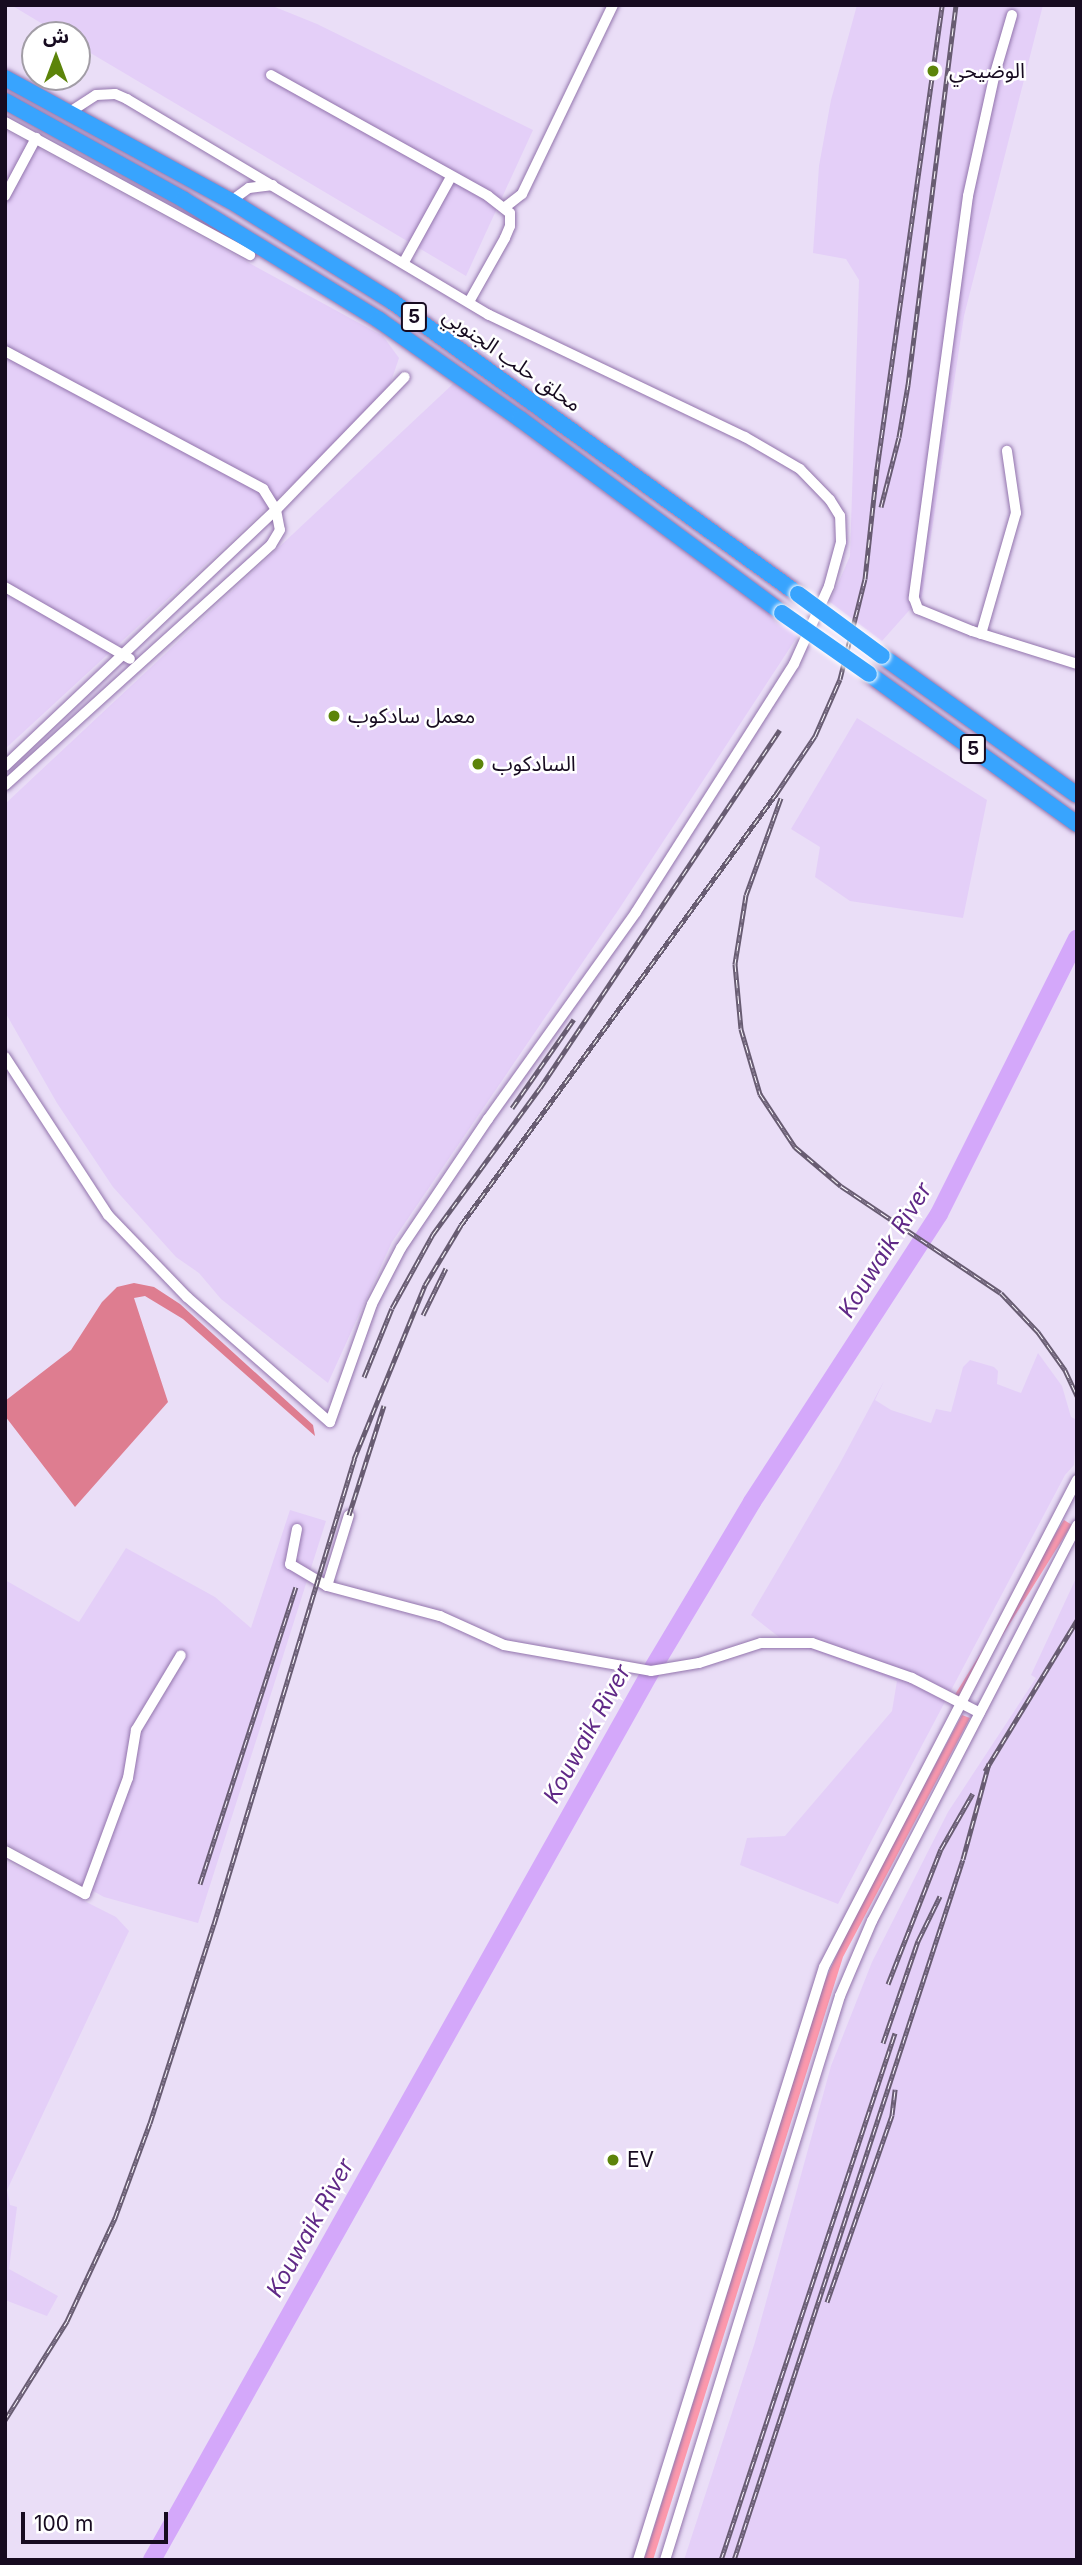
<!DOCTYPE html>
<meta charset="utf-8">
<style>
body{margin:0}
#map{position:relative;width:1082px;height:2565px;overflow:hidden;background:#eadef7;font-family:Inter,"Noto Sans Arabic",sans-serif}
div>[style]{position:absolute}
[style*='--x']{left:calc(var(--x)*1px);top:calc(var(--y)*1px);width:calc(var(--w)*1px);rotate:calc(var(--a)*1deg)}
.built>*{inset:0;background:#e4cff8}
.green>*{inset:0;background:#fd99ac;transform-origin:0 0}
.forest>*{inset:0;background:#de7d90}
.river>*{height:18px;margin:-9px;padding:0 9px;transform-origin:9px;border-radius:9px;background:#d4a8fa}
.roads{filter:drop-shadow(0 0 2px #9274ac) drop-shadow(0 0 2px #9274ac)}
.minor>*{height:10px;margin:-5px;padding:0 5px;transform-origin:5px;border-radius:5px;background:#fff}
.highway>*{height:16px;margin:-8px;padding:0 8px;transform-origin:8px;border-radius:8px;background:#38a4fe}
.rail>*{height:5px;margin-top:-2.5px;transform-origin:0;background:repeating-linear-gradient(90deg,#fff 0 8px,#685c72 0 16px);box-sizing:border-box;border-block:2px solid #685c72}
.bridges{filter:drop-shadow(0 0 2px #fff) drop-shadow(0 0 2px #fff)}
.highway-bridge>*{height:16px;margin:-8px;padding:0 8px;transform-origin:8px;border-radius:8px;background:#38a4fe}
.dots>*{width:19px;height:19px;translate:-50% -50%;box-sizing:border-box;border:4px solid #fff;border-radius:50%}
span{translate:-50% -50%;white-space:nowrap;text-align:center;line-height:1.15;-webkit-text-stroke:5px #fff;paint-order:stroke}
.shield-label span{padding:2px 5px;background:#fff;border:2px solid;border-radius:5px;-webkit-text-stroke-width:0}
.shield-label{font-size:19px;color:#170b20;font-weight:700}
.poi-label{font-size:21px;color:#170b20}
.left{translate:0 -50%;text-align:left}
.street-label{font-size:21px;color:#170b20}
.water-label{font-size:23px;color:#602987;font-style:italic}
.frame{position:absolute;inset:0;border:7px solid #170b20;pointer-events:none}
.north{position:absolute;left:21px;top:21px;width:70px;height:70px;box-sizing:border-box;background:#fff;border:2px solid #a29da6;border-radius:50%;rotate:0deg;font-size:19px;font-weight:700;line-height:28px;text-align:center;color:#170b20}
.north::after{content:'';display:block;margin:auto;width:24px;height:32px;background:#5c840a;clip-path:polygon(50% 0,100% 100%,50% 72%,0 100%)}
.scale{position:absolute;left:21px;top:2512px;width:147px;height:32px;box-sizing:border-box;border:4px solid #170b20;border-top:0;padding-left:9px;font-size:21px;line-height:24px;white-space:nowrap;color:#170b20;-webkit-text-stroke:5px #fff;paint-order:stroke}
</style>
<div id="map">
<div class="built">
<div style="clip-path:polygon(11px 5px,270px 5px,317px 24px,533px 130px,466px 276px,77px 45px,77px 35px,61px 35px)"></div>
<div style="clip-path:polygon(857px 5px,1043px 5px,964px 316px,922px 596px,882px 641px,830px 602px,850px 556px,859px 280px,846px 259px,813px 253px,819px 166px,831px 100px)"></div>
<div style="clip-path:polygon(5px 130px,383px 336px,399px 358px,385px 399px,5px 749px)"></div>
<div style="clip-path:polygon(454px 383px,799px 634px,619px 909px,392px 1242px,328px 1383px,221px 1299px,199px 1273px,176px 1257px,113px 1187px,57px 1103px,5px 1012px,5px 804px)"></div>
<div style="clip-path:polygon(857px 718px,987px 800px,963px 918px,850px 901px,815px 877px,820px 847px,791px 829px)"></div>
<div style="clip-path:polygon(1038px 1353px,1062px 1386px,1071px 1417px,1077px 1420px,1074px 1465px,1065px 1475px,838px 1904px,740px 1865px,747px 1838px,785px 1836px,892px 1711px,897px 1681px,813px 1650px,793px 1648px,751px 1615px,839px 1465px,884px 1381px,875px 1400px,891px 1410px,931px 1423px,936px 1409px,951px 1412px,963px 1367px,970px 1360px,994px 1367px,998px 1371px,997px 1384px,1021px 1393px)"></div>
<div style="clip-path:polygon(290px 1510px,326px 1521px,198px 1923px,104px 1897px,5px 1843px,5px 1580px,79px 1622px,126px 1548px,215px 1597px,251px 1628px)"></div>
<div style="clip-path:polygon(1077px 1576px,1077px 2560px,684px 2560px,755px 2342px,831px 2066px,872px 1962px,948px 1812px,1036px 1678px,1031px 1675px)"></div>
<div style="clip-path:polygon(5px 1861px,116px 1917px,129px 1931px,7px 2190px,10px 2205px,17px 2207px,9px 2269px,58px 2296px,47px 2316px,5px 2300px)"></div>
</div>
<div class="green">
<div style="left:1064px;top:1520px;width:9px;height:206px;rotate:32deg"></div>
<div style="clip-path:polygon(962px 1715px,970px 1718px,843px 1957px,653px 2560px,644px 2560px,824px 1983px,856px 1912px)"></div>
</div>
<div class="forest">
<div style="clip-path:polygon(134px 1283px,154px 1287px,180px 1304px,313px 1425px,315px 1436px,183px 1319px,145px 1296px,134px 1298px,168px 1402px,75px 1507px,5px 1416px,5px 1401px,71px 1350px,102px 1302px,117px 1287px)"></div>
</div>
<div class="river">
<div style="--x:152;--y:2560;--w:1019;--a:-60.69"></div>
<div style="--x:651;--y:1671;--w:197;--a:-59.1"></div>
<div style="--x:752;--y:1502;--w:343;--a:-57"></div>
<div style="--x:939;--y:1214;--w:308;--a:-63.4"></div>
</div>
<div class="roads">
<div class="minor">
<div style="--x:1012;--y:15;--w:60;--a:106.3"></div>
<div style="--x:995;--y:73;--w:126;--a:102.4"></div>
<div style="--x:968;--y:196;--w:406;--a:97.7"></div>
<div style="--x:914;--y:598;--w:12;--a:70"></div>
<div style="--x:918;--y:609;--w:58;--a:22.2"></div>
<div style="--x:972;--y:631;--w:110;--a:17.4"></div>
<div style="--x:271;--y:75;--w:248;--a:29.1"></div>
<div style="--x:488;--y:196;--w:28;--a:38"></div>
<div style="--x:510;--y:213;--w:13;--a:90"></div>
<div style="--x:510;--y:226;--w:13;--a:113"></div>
<div style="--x:505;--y:238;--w:73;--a:119.4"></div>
<div style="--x:5;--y:122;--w:279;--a:28.5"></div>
<div style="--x:5;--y:196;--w:66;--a:-61.9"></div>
<div style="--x:231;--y:201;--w:22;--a:-36"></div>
<div style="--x:249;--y:188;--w:24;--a:-7"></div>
<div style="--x:504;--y:208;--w:23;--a:-38"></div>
<div style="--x:522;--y:194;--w:210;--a:-64.3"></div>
<div style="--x:404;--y:262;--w:97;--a:-61.1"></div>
<div style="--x:5;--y:351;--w:293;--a:28.1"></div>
<div style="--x:263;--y:489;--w:25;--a:58"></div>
<div style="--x:276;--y:510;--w:20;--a:79"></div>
<div style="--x:280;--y:530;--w:17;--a:121"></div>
<div style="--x:271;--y:545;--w:358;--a:137.9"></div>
<div style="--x:5;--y:587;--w:144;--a:29.9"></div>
<div style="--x:981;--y:634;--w:126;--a:-73.9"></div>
<div style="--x:1016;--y:513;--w:63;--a:-98.3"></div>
<div style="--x:5;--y:766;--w:373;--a:-43.4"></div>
<div style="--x:276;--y:510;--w:185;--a:-45.9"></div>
<div style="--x:5;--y:1057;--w:189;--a:56.9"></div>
<div style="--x:108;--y:1215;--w:114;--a:46.1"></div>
<div style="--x:187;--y:1297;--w:190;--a:41.2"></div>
<div style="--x:330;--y:1422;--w:125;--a:-70.4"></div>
<div style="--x:372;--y:1304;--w:63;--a:-62.6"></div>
<div style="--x:401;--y:1248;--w:156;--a:-56"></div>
<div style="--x:488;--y:1119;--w:254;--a:-54.4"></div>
<div style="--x:636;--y:912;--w:294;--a:-57.5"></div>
<div style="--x:794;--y:664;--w:85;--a:-65.8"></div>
<div style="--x:829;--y:586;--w:46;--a:-74.7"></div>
<div style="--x:841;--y:542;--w:26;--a:-92"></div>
<div style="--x:840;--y:516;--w:19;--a:-122"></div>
<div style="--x:830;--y:500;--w:43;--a:-134.1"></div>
<div style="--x:800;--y:469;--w:64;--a:-149.8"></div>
<div style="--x:745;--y:437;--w:284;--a:-154.5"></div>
<div style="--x:489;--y:315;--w:422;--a:-149.2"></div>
<div style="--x:127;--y:99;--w:13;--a:-157"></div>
<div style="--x:115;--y:94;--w:19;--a:177"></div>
<div style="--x:96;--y:95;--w:33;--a:147"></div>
<div style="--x:297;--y:1529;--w:36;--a:101"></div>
<div style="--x:290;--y:1564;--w:43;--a:30.7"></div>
<div style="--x:327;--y:1586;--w:117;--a:14.9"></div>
<div style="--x:440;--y:1616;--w:70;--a:24.4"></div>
<div style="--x:504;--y:1645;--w:149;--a:10"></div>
<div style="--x:651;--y:1671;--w:49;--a:-9.5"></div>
<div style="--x:699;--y:1663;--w:65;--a:-17.9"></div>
<div style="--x:761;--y:1643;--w:51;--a:0"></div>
<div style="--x:812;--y:1643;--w:106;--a:19.3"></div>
<div style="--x:912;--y:1678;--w:76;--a:27.2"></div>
<div style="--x:327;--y:1586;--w:74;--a:-72.8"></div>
<div style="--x:5;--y:1851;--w:91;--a:28.3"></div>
<div style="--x:85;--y:1894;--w:124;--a:-69.7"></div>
<div style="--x:128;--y:1778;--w:49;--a:-80.5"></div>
<div style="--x:136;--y:1730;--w:87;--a:-59"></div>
<div style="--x:638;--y:2560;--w:621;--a:-72.59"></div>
<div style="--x:824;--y:1967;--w:549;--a:-62.55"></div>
<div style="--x:665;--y:2560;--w:591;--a:-72.76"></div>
<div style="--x:840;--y:1996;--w:82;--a:-66.9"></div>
<div style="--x:872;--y:1921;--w:446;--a:-62.6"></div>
</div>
<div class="highway">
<div style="--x:5;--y:78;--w:257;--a:28.6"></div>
<div style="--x:231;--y:201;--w:191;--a:31.9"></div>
<div style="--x:393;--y:302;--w:499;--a:35.8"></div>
<div style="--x:5;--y:101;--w:205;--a:28.9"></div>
<div style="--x:184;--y:200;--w:229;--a:31.6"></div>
<div style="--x:379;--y:320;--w:172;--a:35.1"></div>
<div style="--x:520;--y:419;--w:326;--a:36.5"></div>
<div style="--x:882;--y:656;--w:239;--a:35.5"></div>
<div style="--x:869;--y:674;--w:256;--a:35.8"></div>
</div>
</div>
<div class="rail">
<div style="--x:881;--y:507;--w:72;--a:-75.6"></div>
<div style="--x:899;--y:437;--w:53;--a:-80.2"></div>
<div style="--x:908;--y:385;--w:383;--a:-82.8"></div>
<div style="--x:781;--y:798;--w:103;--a:109.8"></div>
<div style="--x:746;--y:895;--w:70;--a:99.1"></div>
<div style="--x:735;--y:964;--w:65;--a:84.7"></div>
<div style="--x:741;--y:1029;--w:68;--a:73.7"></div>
<div style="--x:760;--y:1094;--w:64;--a:56.6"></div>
<div style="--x:795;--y:1147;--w:60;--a:40.3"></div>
<div style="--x:841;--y:1186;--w:192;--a:33.8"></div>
<div style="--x:1001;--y:1293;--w:54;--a:46.5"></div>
<div style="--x:1038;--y:1332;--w:47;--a:54.6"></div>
<div style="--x:1065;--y:1370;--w:29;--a:65"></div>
<div style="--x:512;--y:1108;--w:108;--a:-55.1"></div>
<div style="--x:423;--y:1315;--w:52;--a:-63.9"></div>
<div style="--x:364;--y:1377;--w:74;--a:-67.9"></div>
<div style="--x:392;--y:1308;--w:85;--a:-61"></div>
<div style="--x:433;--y:1234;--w:181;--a:-53.8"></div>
<div style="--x:540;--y:1088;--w:431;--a:-56.2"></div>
<div style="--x:349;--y:1515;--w:115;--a:-72.3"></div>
<div style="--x:985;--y:1771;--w:177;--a:-58.6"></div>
<div style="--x:200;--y:1884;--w:312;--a:-72.1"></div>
<div style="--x:888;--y:1984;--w:145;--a:-68.6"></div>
<div style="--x:941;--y:1849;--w:64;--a:-60.3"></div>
<div style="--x:883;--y:2043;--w:108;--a:-71.1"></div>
<div style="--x:918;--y:1941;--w:50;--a:-63.9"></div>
<div style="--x:827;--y:2302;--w:198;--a:-70.8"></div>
<div style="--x:892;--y:2115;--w:26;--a:-83"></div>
<div style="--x:5;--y:2420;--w:117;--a:-57.9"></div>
<div style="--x:67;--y:2321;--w:114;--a:-65"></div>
<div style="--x:115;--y:2218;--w:101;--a:-69.8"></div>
<div style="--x:150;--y:2123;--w:209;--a:-72.2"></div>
<div style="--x:214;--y:1924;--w:486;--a:-73.2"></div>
<div style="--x:354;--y:1459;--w:188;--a:-67.8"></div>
<div style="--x:425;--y:1285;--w:70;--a:-59"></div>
<div style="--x:461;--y:1225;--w:534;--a:-53.84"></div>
<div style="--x:776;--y:794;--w:70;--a:-56.1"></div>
<div style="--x:815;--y:736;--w:62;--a:-66.3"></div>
<div style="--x:840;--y:679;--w:103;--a:-76"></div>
<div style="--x:865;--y:579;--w:111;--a:-83.8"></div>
<div style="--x:877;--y:469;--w:469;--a:-82"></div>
<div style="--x:721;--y:2560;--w:555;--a:-71.73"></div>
<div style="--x:734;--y:2560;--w:737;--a:-71.91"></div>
<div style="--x:963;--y:1859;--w:99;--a:-74.8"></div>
</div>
<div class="bridges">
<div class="highway-bridge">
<div style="--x:798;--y:594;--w:104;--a:36.4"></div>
<div style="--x:782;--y:613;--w:106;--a:35"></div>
</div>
</div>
<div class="dots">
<div style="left:933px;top:71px;background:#5c840a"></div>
<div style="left:334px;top:716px;background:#5c840a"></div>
<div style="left:478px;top:764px;background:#5c840a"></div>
<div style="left:613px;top:2160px;background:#5c840a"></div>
</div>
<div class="shield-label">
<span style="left:414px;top:317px">5</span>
<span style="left:973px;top:749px">5</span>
</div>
<div class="poi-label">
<span class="left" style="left:949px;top:71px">الوضيحي</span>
<span class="left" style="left:348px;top:716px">معمل سادكوب</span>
<span class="left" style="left:492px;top:764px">السادكوب</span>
<span class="left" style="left:627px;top:2160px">EV</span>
</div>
<div class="street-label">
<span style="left:512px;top:360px;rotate:35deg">محلق حلب الجنوبي</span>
</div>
<div class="water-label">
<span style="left:885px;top:1250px;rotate:-58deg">Kouwaik River</span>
<span style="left:587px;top:1734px;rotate:-61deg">Kouwaik River</span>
<span style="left:310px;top:2228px;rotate:-61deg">Kouwaik River</span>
</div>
<div class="frame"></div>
<div class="north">ش</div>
<div class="scale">100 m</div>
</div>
